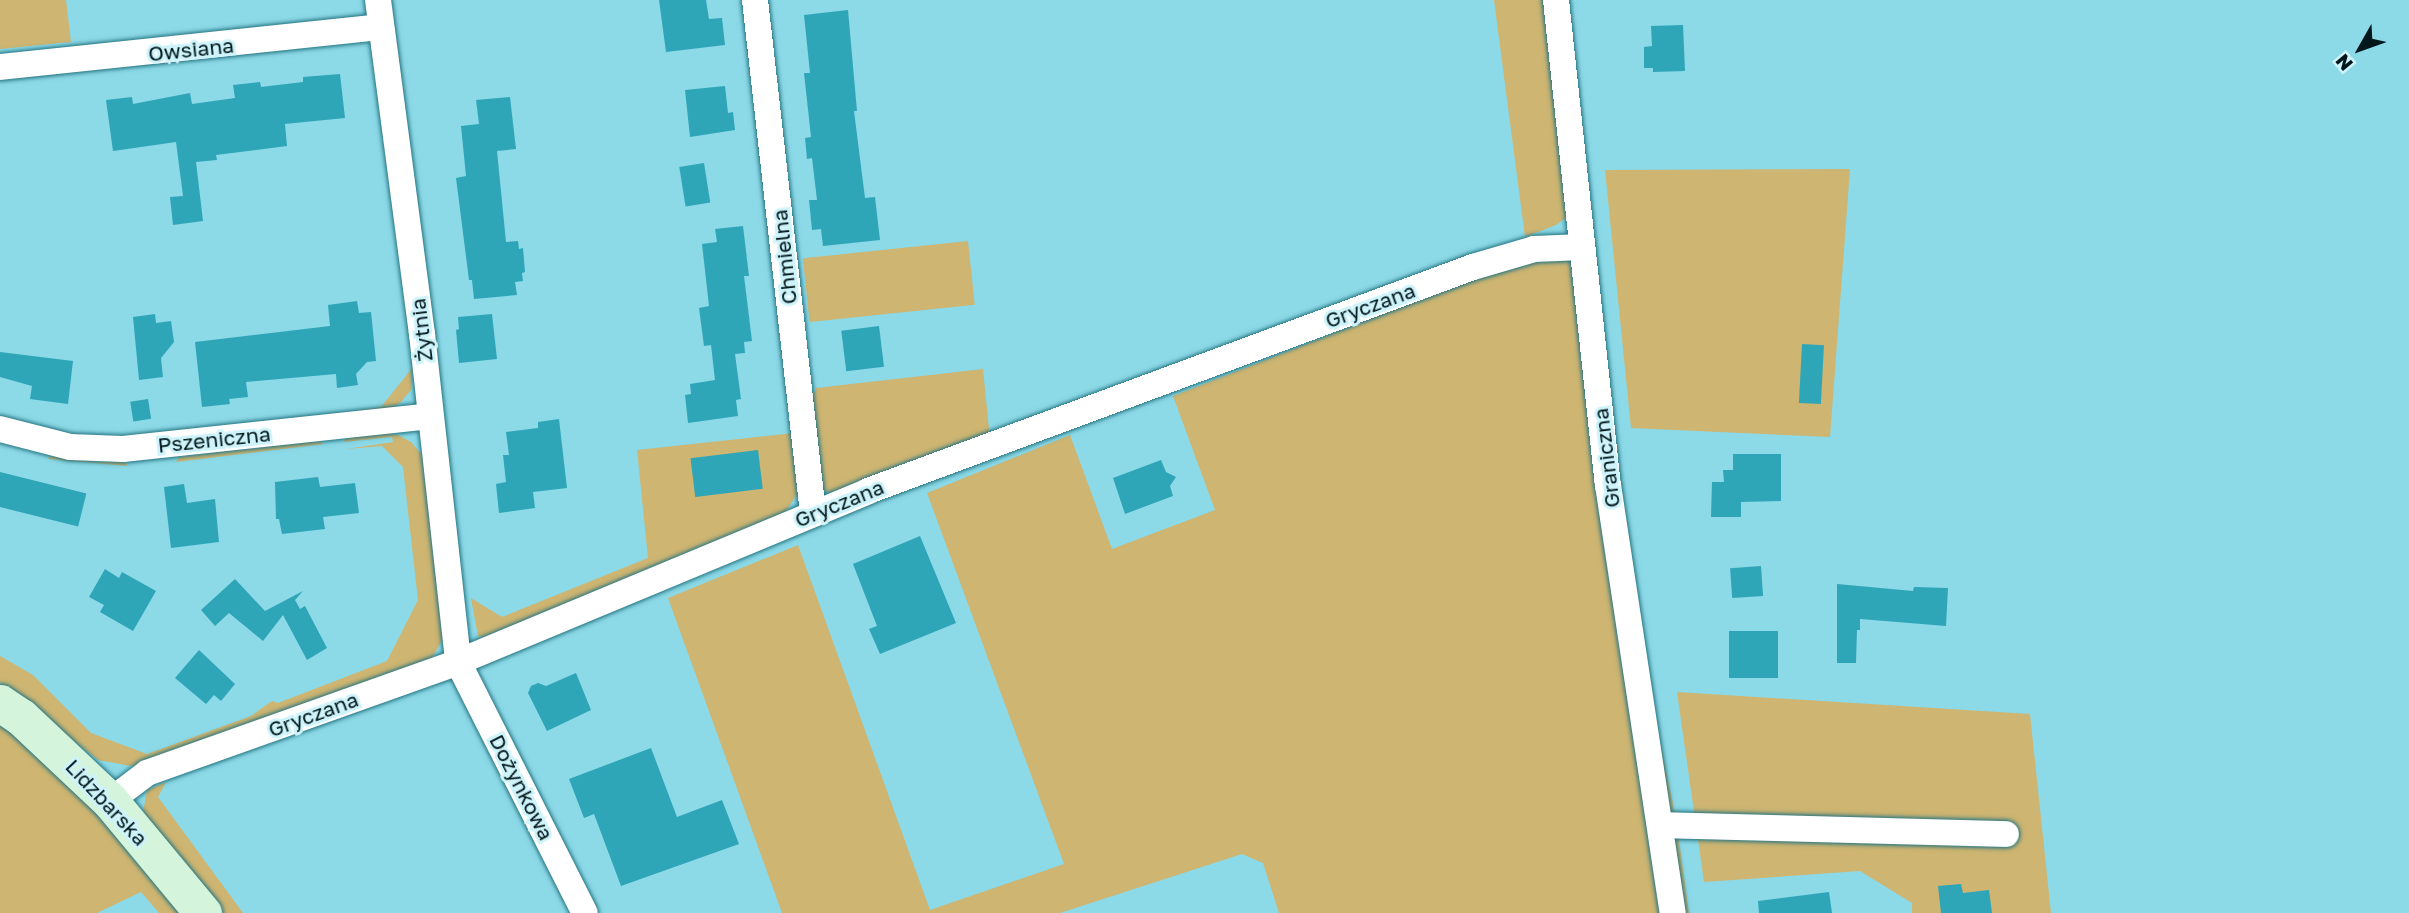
<!DOCTYPE html>
<meta charset="utf-8">
<style>
body{margin:0}
#map{position:relative;width:2409px;height:913px;overflow:hidden;background:#8cd9e7;font-family:"Golos Text",sans-serif}
div>[style]{position:absolute}
[style*='--x']{left:calc(var(--x)*1px);top:calc(var(--y)*1px);width:calc(var(--w)*1px);rotate:calc(var(--a)*1deg)}
.green>*{inset:0;background:#ceb571;transform-origin:0 0}
.building>*{inset:0;background:#2fa5b8;transform-origin:0 0}
.roads{filter:drop-shadow(0 0 2px #247481) drop-shadow(0 0 2px #247481)}
.street>*{height:26px;margin:-13px;padding:0 13px;transform-origin:13px;border-radius:13px;background:#fff}
.secondary>*{height:37px;margin:-18.5px;padding:0 18.5px;transform-origin:18.5px;border-radius:18.5px;background:#d4f4dc}
span{translate:-50% -50%;white-space:nowrap;text-align:center;line-height:1.15;-webkit-text-stroke:6px #cef3fa;paint-order:stroke}
.street-label{font-size:21px;color:#01171b}
.north{position:absolute;left:2325px;top:14px;width:70px;height:70px;-webkit-text-stroke:5px #cef3fa;paint-order:stroke;rotate:230deg;font-size:19px;font-weight:700;line-height:28px;text-align:center;color:#01171b}
.north::after{content:'';display:block;margin:auto;width:24px;height:32px;background:#01171b;clip-path:polygon(50% 0,100% 100%,50% 72%,0 100%)}
</style>
<div id="map">
<div class="green">
<div style="clip-path:polygon(0 0,66px 0,71px 42px,0 49px)"></div>
<div style="clip-path:polygon(1494px 0,1557px 0,1567px 217px,1556px 225px,1525px 237px)"></div>
<div style="clip-path:polygon(1850px 169px,1830px 437px,1631px 428px,1605px 170px)"></div>
<div style="left:968px;top:241px;width:64px;height:166px;rotate:84deg"></div>
<div style="clip-path:polygon(1564px 247px,1578px 251px,1655px 717px,1676px 818px,1689px 913px,1279px 913px,1263px 863px,1242px 854px,1060px 913px,782px 913px,668px 598px,798px 545px,930px 910px,1064px 864px,927px 493px,1070px 435px,1112px 549px,1215px 510px,1173px 396px,1422px 299px)"></div>
<div style="clip-path:polygon(413px 367px,411px 390px,400px 403px,390px 409px,361px 413px,360px 410px,381px 407px)"></div>
<div style="clip-path:polygon(983px 369px,990px 439px,832px 493px,825px 491px,818px 481px,810px 403px,816px 388px)"></div>
<div style="clip-path:polygon(387px 433px,398px 435px,411px 442px,423px 456px,444px 637px,432px 658px,154px 763px,131px 766px,98px 760px,0 683px,0 656px,33px 675px,91px 733px,147px 754px,251px 716px,272px 701px,278px 703px,387px 661px,418px 600px,403px 467px,382px 446px,346px 449px,393px 442px,392px 437px,344px 442px,346px 436px)"></div>
<div style="clip-path:polygon(793px 433px,798px 482px,797px 494px,785px 513px,487px 638px,478px 636px,471px 598px,502px 617px,648px 558px,637px 450px)"></div>
<div style="clip-path:polygon(319px 441px,324px 444px,176px 462px,179px 457px)"></div>
<div style="clip-path:polygon(52px 453px,95px 462px,124px 461px,128px 466px,48px 459px)"></div>
<div style="clip-path:polygon(1677px 692px,2030px 714px,2051px 913px,1912px 913px,1912px 903px,1860px 871px,1704px 882px)"></div>
<div style="clip-path:polygon(0 719px,71px 777px,181px 913px,159px 913px,141px 892px,97px 913px,0 913px)"></div>
<div style="clip-path:polygon(166px 782px,158px 797px,243px 913px,219px 913px,143px 813px,147px 790px)"></div>
</div>
<div class="building">
<div style="clip-path:polygon(659px 0,706px 0,709px 19px,722px 18px,725px 45px,666px 52px)"></div>
<div style="clip-path:polygon(848px 10px,857px 111px,854px 111px,865px 198px,875px 197px,880px 240px,823px 246px,821px 229px,812px 230px,809px 200px,817px 200px,812px 158px,807px 159px,805px 138px,811px 137px,804px 73px,810px 73px,804px 15px)"></div>
<div style="clip-path:polygon(1683px 25px,1685px 71px,1653px 72px,1653px 68px,1644px 68px,1644px 47px,1652px 46px,1651px 26px)"></div>
<div style="clip-path:polygon(340px 74px,345px 118px,285px 124px,287px 146px,216px 155px,217px 160px,196px 162px,203px 221px,173px 225px,170px 197px,183px 196px,176px 142px,113px 151px,106px 100px,132px 97px,133px 104px,190px 93px,192px 104px,235px 98px,233px 85px,260px 82px,261px 87px,303px 82px,303px 77px)"></div>
<div style="clip-path:polygon(725px 86px,728px 113px,733px 112px,735px 130px,690px 137px,685px 90px)"></div>
<div style="clip-path:polygon(510px 97px,516px 149px,497px 151px,506px 242px,518px 241px,519px 249px,523px 248px,525px 272px,522px 273px,523px 281px,515px 282px,517px 295px,474px 299px,472px 280px,469px 280px,456px 178px,466px 176px,461px 126px,479px 124px,476px 100px)"></div>
<div style="left:704px;top:163px;width:40px;height:25px;rotate:81deg"></div>
<div style="clip-path:polygon(743px 226px,749px 276px,744px 276px,752px 341px,744px 342px,745px 353px,735px 354px,741px 399px,736px 400px,738px 416px,688px 423px,685px 395px,691px 394px,690px 384px,715px 380px,711px 345px,704px 346px,699px 308px,709px 306px,702px 244px,717px 242px,715px 229px)"></div>
<div style="clip-path:polygon(357px 301px,359px 313px,371px 312px,376px 361px,367px 362px,356px 374px,358px 385px,337px 388px,336px 374px,246px 382px,248px 397px,229px 399px,230px 404px,202px 407px,195px 342px,330px 326px,328px 305px)"></div>
<div style="clip-path:polygon(155px 314px,156px 323px,171px 321px,174px 342px,161px 358px,163px 377px,139px 380px,133px 317px)"></div>
<div style="clip-path:polygon(492px 314px,497px 359px,459px 363px,456px 330px,459px 329px,458px 317px)"></div>
<div style="left:879px;top:326px;width:41px;height:38px;rotate:83deg"></div>
<div style="left:1802px;top:344px;width:22px;height:59px;rotate:3deg"></div>
<div style="clip-path:polygon(0 352px,73px 361px,68px 404px,30px 399px,32px 386px,0 377px)"></div>
<div style="left:148px;top:399px;width:20px;height:18px;rotate:81deg"></div>
<div style="clip-path:polygon(559px 419px,567px 488px,533px 492px,535px 508px,499px 513px,496px 484px,506px 482px,503px 455px,509px 455px,506px 432px,538px 428px,538px 422px)"></div>
<div style="left:758px;top:450px;width:39px;height:68px;rotate:83deg"></div>
<div style="clip-path:polygon(1733px 454px,1781px 454px,1781px 501px,1741px 502px,1741px 517px,1711px 517px,1712px 482px,1724px 482px,1723px 470px,1733px 470px)"></div>
<div style="clip-path:polygon(1161px 460px,1166px 472px,1176px 477px,1170px 486px,1173px 496px,1125px 514px,1113px 478px)"></div>
<div style="left:0;top:472px;width:89px;height:34px;rotate:14deg"></div>
<div style="clip-path:polygon(318px 477px,320px 487px,355px 483px,359px 513px,323px 517px,325px 529px,282px 534px,279px 519px,276px 519px,275px 482px)"></div>
<div style="clip-path:polygon(184px 484px,187px 503px,215px 499px,219px 542px,171px 548px,164px 487px)"></div>
<div style="clip-path:polygon(920px 536px,956px 623px,880px 654px,869px 629px,877px 626px,853px 564px)"></div>
<div style="left:1761px;top:566px;width:30px;height:31px;rotate:86deg"></div>
<div style="clip-path:polygon(105px 569px,119px 578px,122px 572px,156px 591px,133px 631px,100px 612px,104px 605px,89px 597px)"></div>
<div style="clip-path:polygon(235px 579px,265px 611px,303px 591px,295px 600px,300px 609px,305px 606px,327px 648px,307px 660px,283px 615px,263px 641px,229px 613px,215px 626px,201px 610px)"></div>
<div style="clip-path:polygon(1837px 584px,1913px 591px,1914px 587px,1948px 588px,1946px 626px,1860px 619px,1860px 630px,1857px 630px,1856px 663px,1837px 663px)"></div>
<div style="left:1729px;top:631px;width:49px;height:47px"></div>
<div style="clip-path:polygon(199px 650px,235px 684px,221px 701px,214px 695px,206px 704px,175px 678px)"></div>
<div style="clip-path:polygon(576px 673px,591px 710px,547px 731px,528px 693px,531px 686px,538px 683px,546px 686px)"></div>
<div style="clip-path:polygon(651px 748px,677px 817px,722px 800px,739px 844px,621px 886px,594px 814px,584px 818px,569px 779px)"></div>
<div style="clip-path:polygon(1961px 884px,1963px 893px,1989px 890px,1992px 913px,1941px 913px,1938px 886px)"></div>
<div style="clip-path:polygon(1829px 892px,1832px 913px,1759px 913px,1758px 901px)"></div>
</div>
<div class="roads">
<div class="street">
<div style="--x:378;--y:0;--w:337;--a:82.5"></div>
<div style="--x:422;--y:334;--w:330;--a:83.7"></div>
<div style="--x:458;--y:662;--w:281;--a:63.2"></div>
<div style="--x:755;--y:0;--w:516;--a:83.55"></div>
<div style="--x:1556;--y:0;--w:488;--a:83.9"></div>
<div style="--x:1608;--y:485;--w:433;--a:81.4"></div>
<div style="--x:0;--y:67;--w:383;--a:-6"></div>
<div style="--x:0;--y:429;--w:72;--a:14.4"></div>
<div style="--x:70;--y:447;--w:53;--a:2.2"></div>
<div style="--x:123;--y:449;--w:309;--a:-6.1"></div>
<div style="--x:110;--y:801;--w:46;--a:-37.1"></div>
<div style="--x:147;--y:773;--w:330;--a:-19.6"></div>
<div style="--x:458;--y:662;--w:444;--a:-22.6"></div>
<div style="--x:868;--y:491;--w:645;--a:-20.32"></div>
<div style="--x:1473;--y:267;--w:64;--a:-16.4"></div>
<div style="--x:1534;--y:249;--w:48;--a:-2.4"></div>
<div style="--x:1661;--y:825;--w:345;--a:1.5"></div>
</div>
<div class="secondary">
<div style="--x:0;--y:703;--w:25;--a:34"></div>
<div style="--x:21;--y:717;--w:122;--a:43.3"></div>
<div style="--x:110;--y:801;--w:146;--a:50.3"></div>
</div>
</div>
<div class="street-label">
<span style="left:191px;top:49px;rotate:-6deg">Owsiana</span>
<span style="left:784px;top:257px;rotate:-96deg">Chmielna</span>
<span style="left:1370px;top:305px;rotate:-20deg">Gryczana</span>
<span style="left:421px;top:330px;rotate:-97deg">Żytnia</span>
<span style="left:214px;top:439px;rotate:-6deg">Pszeniczna</span>
<span style="left:1606px;top:458px;rotate:-97deg">Graniczna</span>
<span style="left:839px;top:503px;rotate:-22deg">Gryczana</span>
<span style="left:313px;top:714px;rotate:-20deg">Gryczana</span>
<span style="left:522px;top:787px;rotate:63deg">Dożynkowa</span>
<span style="left:107px;top:802px;rotate:47deg">Lidzbarska</span>
</div>
<div class="north">N</div>
</div>
